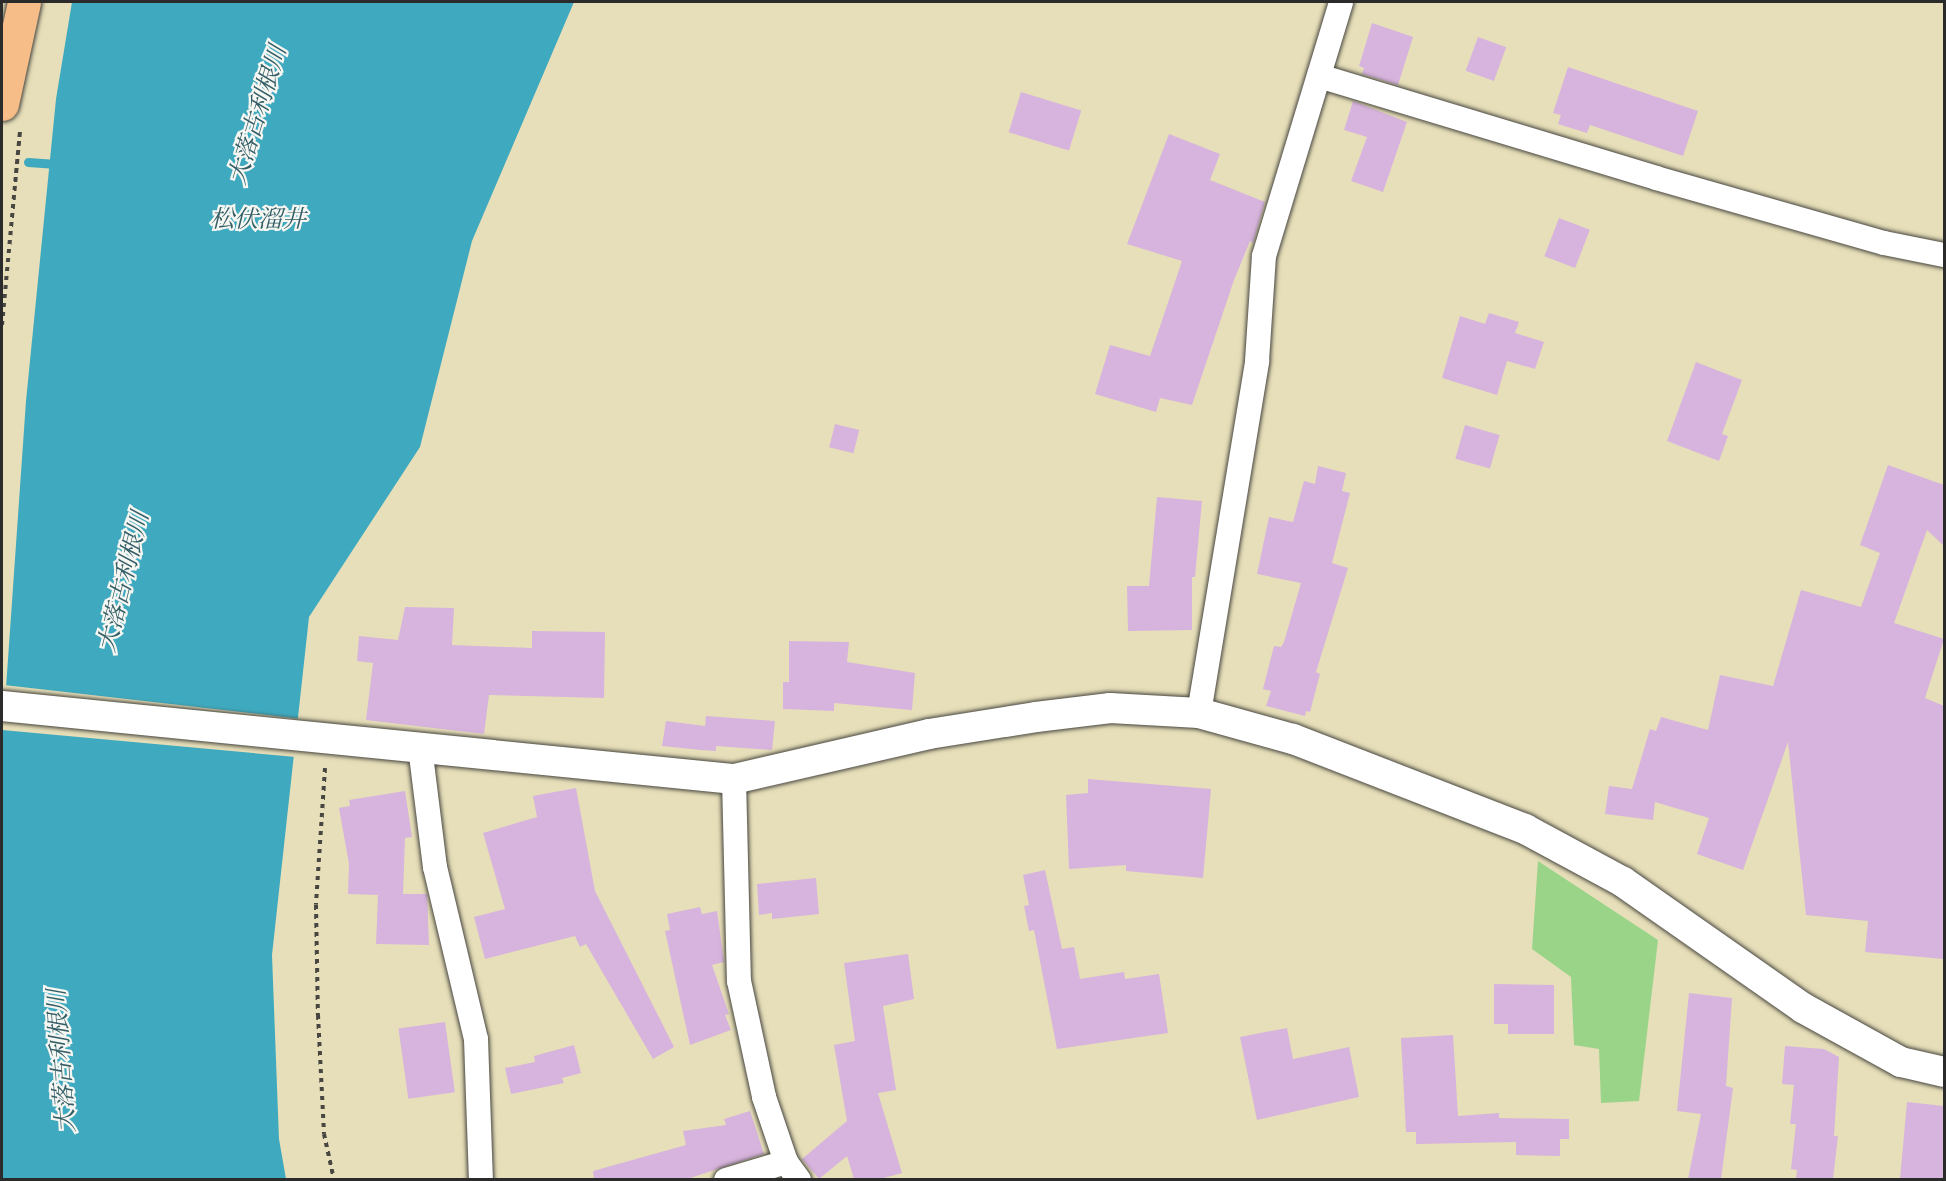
<!DOCTYPE html>
<meta charset="utf-8">
<style>
body{margin:0}
#map{position:relative;width:1946px;height:1181px;overflow:hidden;background:#e7dfb9;font-family:Cardo,"Noto Serif JP",serif}
div>[style]{position:absolute}
[style*='--x']{left:calc(var(--x)*1px);top:calc(var(--y)*1px);width:calc(var(--w)*1px);rotate:calc(var(--a)*1deg)}
.green>*{inset:0;background:#99d488}
.water>*{inset:0;background:#3faabf}
.pier>*{inset:0;background:#e7dfb9}
.stream>*{height:9px;margin:-4.5px;padding:0 4.5px;transform-origin:4.5px;border-radius:4.5px;background:#3faabf}
.building>*{inset:0;background:#d7b4dd;transform-origin:0 0}
.path>*{height:4px;margin-top:-2px;transform-origin:0;background:repeating-linear-gradient(90deg,#474640 0 4.5px,transparent 0 9px)}
.roads{filter:drop-shadow(0 0 2px #474640) drop-shadow(0 0 2px #474640)}
.minor>*{height:24px;margin:-12px;padding:0 12px;transform-origin:12px;border-radius:12px;background:#fff}
.tertiary>*{height:30px;margin:-15px;padding:0 15px;transform-origin:15px;border-radius:15px;background:#fff}
.primary>*{height:33px;margin:-16.5px;padding:0 16.5px;transform-origin:16.5px;border-radius:16.5px;background:#f7bd88}
span{translate:-50% -50%;white-space:nowrap;text-align:center;line-height:1.15;-webkit-text-stroke:4.5px #f6f6f2;paint-order:stroke}
.water-label{font-size:24px;color:#335e66;font-style:italic}
.frame{position:absolute;inset:0;border:3px solid #2b2b2b;pointer-events:none}
</style>
<div id="map">
<div class="green">
<div style="clip-path:polygon(1538px 861px,1658px 940px,1639px 1101px,1601px 1103px,1599px 1049px,1574px 1045px,1571px 977px,1532px 949px)"></div>
</div>
<div class="water">
<div style="clip-path:polygon(72px 2px,574px 2px,472px 241px,420px 447px,309px 617px,272px 955px,279px 1139px,286px 1179px,2px 1180px,2px 745px,26px 401px,56px 99px)"></div>
</div>
<div class="pier">
<div style="clip-path:polygon(4px 685px,301px 719px,296px 757px,2px 730px)"></div>
</div>
<div class="stream">
<div style="--x:28;--y:162;--w:32;--a:4"></div>
</div>
<div class="building">
<div style="clip-path:polygon(1372px 23px,1413px 37px,1398px 85px,1362px 74px,1364px 68px,1359px 66px)"></div>
<div style="left:1478px;top:37px;width:30px;height:36px;rotate:20deg"></div>
<div style="clip-path:polygon(1568px 67px,1698px 111px,1683px 156px,1590px 125px,1587px 133px,1558px 124px,1561px 115px,1553px 113px)"></div>
<div style="left:1021px;top:92px;width:63px;height:42px;rotate:17deg"></div>
<div style="clip-path:polygon(1353px 101px,1407px 122px,1383px 192px,1351px 181px,1367px 137px,1344px 130px)"></div>
<div style="clip-path:polygon(1169px 134px,1220px 154px,1210px 180px,1265px 202px,1253px 243px,1250px 241px,1234px 280px,1192px 405px,1160px 398px,1156px 412px,1095px 394px,1110px 345px,1150px 356px,1182px 261px,1127px 244px)"></div>
<div style="left:1559px;top:218px;width:33px;height:41px;rotate:21deg"></div>
<div style="clip-path:polygon(1489px 313px,1519px 322px,1515px 333px,1544px 342px,1535px 369px,1507px 361px,1497px 395px,1442px 378px,1460px 316px,1485px 324px)"></div>
<div style="clip-path:polygon(1696px 362px,1742px 380px,1722px 434px,1728px 436px,1719px 461px,1667px 441px)"></div>
<div style="left:835px;top:424px;width:25px;height:24px;rotate:14deg"></div>
<div style="left:1465px;top:425px;width:36px;height:35px;rotate:16deg"></div>
<div style="clip-path:polygon(1888px 465px,1944px 485px,1944px 546px,1927px 530px,1894px 623px,1944px 639px,1925px 698px,1944px 706px,1944px 959px,1865px 952px,1868px 921px,1806px 915px,1788px 742px,1743px 870px,1697px 854px,1709px 818px,1655px 802px,1653px 820px,1605px 814px,1609px 786px,1632px 789px,1650px 729px,1656px 731px,1661px 717px,1708px 730px,1720px 675px,1773px 686px,1801px 590px,1861px 607px,1880px 553px,1860px 545px)"></div>
<div style="clip-path:polygon(1318px 466px,1346px 473px,1342px 491px,1350px 493px,1332px 563px,1348px 568px,1316px 672px,1320px 674px,1310px 712px,1306px 711px,1305px 716px,1266px 706px,1271px 691px,1263px 689px,1274px 646px,1281px 647px,1284px 642px,1301px 583px,1257px 574px,1269px 517px,1293px 522px,1304px 481px,1315px 484px)"></div>
<div style="clip-path:polygon(1157px 497px,1202px 501px,1195px 577px,1192px 577px,1192px 630px,1128px 631px,1127px 586px,1149px 586px)"></div>
<div style="clip-path:polygon(405px 607px,454px 608px,452px 645px,532px 648px,532px 631px,605px 632px,604px 698px,489px 695px,484px 734px,366px 720px,373px 663px,357px 661px,359px 636px,398px 640px)"></div>
<div style="clip-path:polygon(789px 641px,849px 642px,847px 662px,915px 673px,912px 710px,834px 703px,834px 711px,783px 709px,783px 682px,789px 682px)"></div>
<div style="clip-path:polygon(706px 716px,775px 721px,772px 750px,716px 746px,716px 751px,701px 750px,662px 746px,666px 721px,705px 726px)"></div>
<div style="clip-path:polygon(1088px 779px,1211px 789px,1203px 878px,1126px 871px,1126px 865px,1069px 869px,1066px 795px,1088px 793px)"></div>
<div style="clip-path:polygon(576px 788px,595px 891px,674px 1047px,653px 1059px,586px 944px,580px 947px,575px 936px,485px 959px,474px 917px,505px 909px,483px 833px,537px 817px,533px 796px)"></div>
<div style="clip-path:polygon(405px 791px,412px 837px,405px 838px,403px 894px,427px 894px,429px 945px,376px 944px,378px 895px,348px 894px,349px 864px,339px 808px,350px 806px,349px 800px)"></div>
<div style="clip-path:polygon(1045px 870px,1062px 949px,1074px 947px,1080px 979px,1124px 972px,1125px 979px,1159px 974px,1168px 1033px,1057px 1049px,1034px 930px,1029px 931px,1024px 906px,1029px 905px,1023px 875px)"></div>
<div style="clip-path:polygon(816px 878px,819px 914px,772px 919px,772px 913px,759px 915px,757px 884px)"></div>
<div style="clip-path:polygon(700px 907px,702px 914px,717px 911px,724px 962px,712px 965px,729px 1014px,725px 1015px,731px 1030px,690px 1045px,665px 931px,670px 930px,667px 914px)"></div>
<div style="clip-path:polygon(908px 954px,914px 999px,883px 1006px,896px 1090px,878px 1093px,902px 1173px,880px 1179px,854px 1179px,847px 1156px,819px 1179px,802px 1159px,847px 1121px,834px 1045px,855px 1041px,844px 963px)"></div>
<div style="clip-path:polygon(1494px 984px,1554px 985px,1554px 1034px,1508px 1034px,1508px 1024px,1494px 1024px)"></div>
<div style="clip-path:polygon(1689px 993px,1732px 998px,1726px 1086px,1733px 1088px,1721px 1179px,1688px 1179px,1701px 1114px,1677px 1111px)"></div>
<div style="left:445px;top:1022px;width:71px;height:47px;rotate:82deg"></div>
<div style="clip-path:polygon(1287px 1028px,1293px 1059px,1349px 1047px,1359px 1097px,1257px 1120px,1240px 1037px)"></div>
<div style="clip-path:polygon(1453px 1035px,1458px 1116px,1499px 1113px,1499px 1118px,1569px 1119px,1569px 1139px,1560px 1139px,1560px 1156px,1516px 1155px,1516px 1142px,1416px 1144px,1416px 1132px,1406px 1132px,1401px 1038px)"></div>
<div style="clip-path:polygon(574px 1045px,581px 1073px,562px 1078px,564px 1083px,511px 1094px,505px 1068px,535px 1062px,534px 1056px)"></div>
<div style="clip-path:polygon(1785px 1046px,1824px 1049px,1839px 1057px,1834px 1136px,1838px 1136px,1833px 1179px,1796px 1179px,1797px 1170px,1791px 1169px,1796px 1124px,1790px 1124px,1794px 1085px,1782px 1084px)"></div>
<div style="clip-path:polygon(1907px 1102px,1944px 1106px,1944px 1179px,1900px 1179px)"></div>
<div style="clip-path:polygon(750px 1111px,764px 1154px,687px 1179px,594px 1179px,593px 1171px,686px 1145px,683px 1131px,726px 1125px,724px 1119px)"></div>
</div>
<div class="path">
<div style="--x:2;--y:325;--w:194;--a:-84.7"></div>
<div style="--x:325;--y:768;--w:137;--a:93.8"></div>
<div style="--x:316;--y:905;--w:110;--a:89"></div>
<div style="--x:318;--y:1015;--w:119;--a:87.1"></div>
<div style="--x:324;--y:1134;--w:47;--a:77.7"></div>
</div>
<div class="roads">
<div class="minor">
<div style="--x:1319;--y:76;--w:352;--a:16.8"></div>
<div style="--x:1656;--y:178;--w:237;--a:15.9"></div>
<div style="--x:1884;--y:243;--w:61;--a:11.3"></div>
<div style="--x:1199;--y:713;--w:357;--a:-80.6"></div>
<div style="--x:1257;--y:361;--w:105;--a:-86.2"></div>
<div style="--x:1264;--y:256;--w:265;--a:-73.1"></div>
<div style="--x:420;--y:747;--w:121;--a:82.9"></div>
<div style="--x:435;--y:867;--w:177;--a:76.6"></div>
<div style="--x:476;--y:1039;--w:141;--a:88"></div>
<div style="--x:734;--y:779;--w:202;--a:88.6"></div>
<div style="--x:739;--y:981;--w:119;--a:77.8"></div>
<div style="--x:764;--y:1097;--w:69;--a:71.3"></div>
<div style="--x:786;--y:1162;--w:22;--a:54"></div>
<div style="--x:726;--y:1180;--w:63;--a:-16.7"></div>
</div>
<div class="tertiary">
<div style="--x:2;--y:706;--w:736;--a:5.7"></div>
<div style="--x:734;--y:779;--w:200;--a:-13"></div>
<div style="--x:929;--y:734;--w:108;--a:-9"></div>
<div style="--x:1036;--y:717;--w:75;--a:-6.9"></div>
<div style="--x:1110;--y:708;--w:89;--a:3.2"></div>
<div style="--x:1199;--y:713;--w:98;--a:15.5"></div>
<div style="--x:1293;--y:739;--w:249;--a:21.2"></div>
<div style="--x:1525;--y:829;--w:111;--a:28.4"></div>
<div style="--x:1623;--y:882;--w:220;--a:35"></div>
<div style="--x:1803;--y:1008;--w:112;--a:28.9"></div>
<div style="--x:1901;--y:1062;--w:44;--a:13.1"></div>
</div>
<div class="primary">
<div style="--x:2;--y:104;--w:104;--a:-77.8"></div>
</div>
</div>
<div class="water-label">
<span style="left:258px;top:115px;rotate:-73deg">大落古利根川</span>
<span style="left:258px;top:220px">松伏溜井</span>
<span style="left:124px;top:582px;rotate:-76deg">大落古利根川</span>
<span style="left:62px;top:1061px;rotate:-94deg">大落古利根川</span>
</div>
<div class="frame"></div>
</div>
